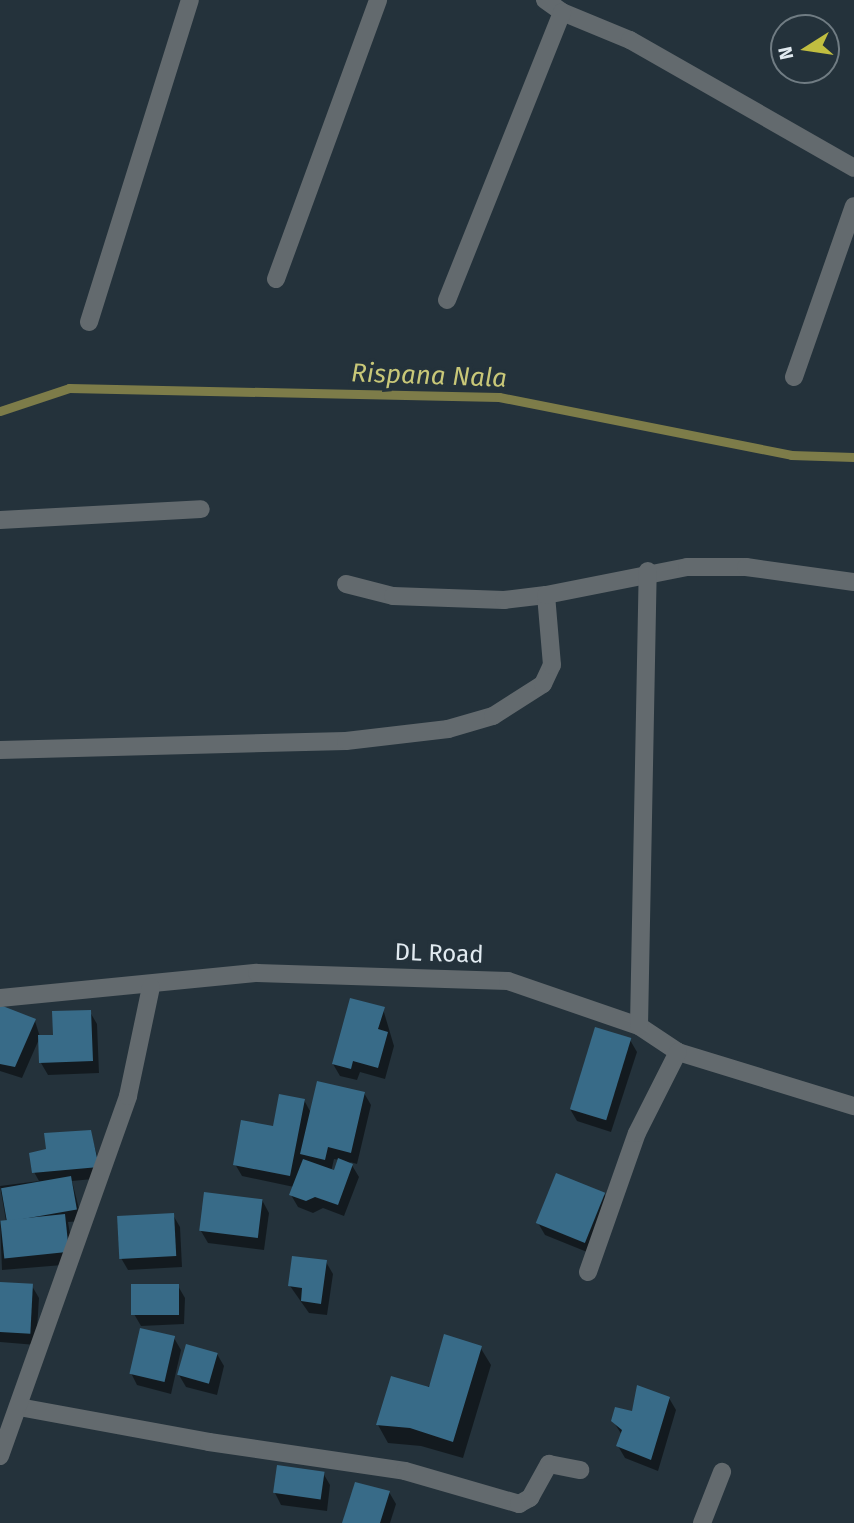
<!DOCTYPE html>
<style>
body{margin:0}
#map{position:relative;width:854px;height:1523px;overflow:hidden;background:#24323b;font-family:"Fira Sans",sans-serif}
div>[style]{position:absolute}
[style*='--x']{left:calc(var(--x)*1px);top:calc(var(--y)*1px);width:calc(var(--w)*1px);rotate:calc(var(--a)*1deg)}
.shadow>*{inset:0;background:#0007}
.stream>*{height:9px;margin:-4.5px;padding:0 4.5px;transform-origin:4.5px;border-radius:4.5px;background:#7d7c49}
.building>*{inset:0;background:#386b88;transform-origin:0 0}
.minor>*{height:18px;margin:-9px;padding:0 9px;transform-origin:9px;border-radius:9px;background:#636a6e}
span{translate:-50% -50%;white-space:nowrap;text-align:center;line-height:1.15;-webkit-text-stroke:7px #24323b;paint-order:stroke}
.street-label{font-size:24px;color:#e1eaf0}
.water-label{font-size:26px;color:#c8c778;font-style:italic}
.north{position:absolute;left:770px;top:14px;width:70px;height:70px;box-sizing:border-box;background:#24323b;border:2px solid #707c83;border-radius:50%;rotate:258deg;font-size:19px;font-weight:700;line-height:28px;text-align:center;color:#e1eaf0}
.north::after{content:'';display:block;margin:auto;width:24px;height:32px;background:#c1be40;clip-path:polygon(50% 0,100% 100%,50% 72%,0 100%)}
</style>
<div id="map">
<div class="shadow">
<div style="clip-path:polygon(0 1007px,35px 1021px,40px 1037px,55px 1037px,90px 1012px,97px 1024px,99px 1073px,48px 1075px,41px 1063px,40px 1037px,22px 1078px,0 1071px)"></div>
<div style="clip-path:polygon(383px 1009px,394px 1046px,385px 1079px,360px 1072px,357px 1080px,340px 1076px,333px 1064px)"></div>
<div style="clip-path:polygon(630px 1040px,637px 1052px,611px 1132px,577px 1121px,570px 1109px)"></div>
<div style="clip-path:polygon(evenodd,364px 1093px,371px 1105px,357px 1164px,350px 1162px,359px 1177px,344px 1216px,323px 1208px,313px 1213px,298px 1207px,291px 1195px,294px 1187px,242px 1176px,235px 1164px,304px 1100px,311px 1113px,364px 1093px,334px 1159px,339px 1160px,335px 1173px,331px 1172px,334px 1159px)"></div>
<div style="clip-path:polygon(90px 1132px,104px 1178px,72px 1181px,82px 1221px,68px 1222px,75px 1264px,2px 1270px,0 1221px,6px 1221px,0 1186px,39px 1181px,34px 1172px,48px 1150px)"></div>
<div style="clip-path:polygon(604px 1194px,611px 1207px,592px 1254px,545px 1235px,538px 1223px)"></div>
<div style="clip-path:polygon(262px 1200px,269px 1213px,264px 1250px,208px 1243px,201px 1231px)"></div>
<div style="clip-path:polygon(173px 1215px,180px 1227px,182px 1267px,128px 1270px,121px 1258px)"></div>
<div style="clip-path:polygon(326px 1262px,333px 1274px,327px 1315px,309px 1313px,290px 1286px)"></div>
<div style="clip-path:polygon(0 1283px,32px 1286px,39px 1298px,36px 1345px,0 1342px)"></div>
<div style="clip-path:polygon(178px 1286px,185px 1298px,184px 1324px,141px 1326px,134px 1314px)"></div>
<div style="clip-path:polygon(174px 1338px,181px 1350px,171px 1394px,137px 1385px,131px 1373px)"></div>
<div style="clip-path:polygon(480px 1347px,491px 1365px,463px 1458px,421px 1446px,388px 1443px,378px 1425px)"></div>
<div style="clip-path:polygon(217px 1354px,224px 1366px,217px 1395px,186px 1387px,179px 1375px)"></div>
<div style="clip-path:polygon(669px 1398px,676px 1410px,658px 1471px,625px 1458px,618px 1446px,622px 1435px,613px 1421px)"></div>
<div style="clip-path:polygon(323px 1473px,330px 1485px,327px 1511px,281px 1505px,275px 1493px)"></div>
<div style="clip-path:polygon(389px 1492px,396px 1504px,390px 1523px,345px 1523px)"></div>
</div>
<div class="stream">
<div style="--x:0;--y:411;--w:73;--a:-18.4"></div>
<div style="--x:69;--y:388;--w:430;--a:1.2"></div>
<div style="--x:499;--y:397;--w:298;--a:11.2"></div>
<div style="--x:791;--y:455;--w:63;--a:1.8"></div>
</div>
<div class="building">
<div style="clip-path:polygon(350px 998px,385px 1007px,378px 1029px,388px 1032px,378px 1068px,353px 1061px,351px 1069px,332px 1064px)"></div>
<div style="clip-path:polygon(0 1005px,36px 1019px,15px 1067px,0 1064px)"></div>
<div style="clip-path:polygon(91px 1010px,93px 1061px,39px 1063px,38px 1035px,53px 1035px,52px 1011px)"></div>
<div style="left:595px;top:1027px;width:38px;height:86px;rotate:17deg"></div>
<div style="clip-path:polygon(317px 1081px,365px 1092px,351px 1153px,328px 1147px,325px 1160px,300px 1154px)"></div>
<div style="clip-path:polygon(279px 1094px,305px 1099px,290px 1176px,233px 1165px,241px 1120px,273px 1126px)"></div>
<div style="clip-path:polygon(91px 1130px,99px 1167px,32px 1173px,29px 1153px,46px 1149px,44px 1133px)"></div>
<div style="clip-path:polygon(338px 1158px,353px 1164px,338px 1205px,315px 1197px,306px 1201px,289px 1195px,303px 1159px,334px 1170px)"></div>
<div style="left:556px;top:1173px;width:53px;height:54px;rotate:22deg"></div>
<div style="left:71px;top:1176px;width:34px;height:71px;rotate:80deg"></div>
<div style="left:204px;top:1192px;width:59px;height:39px;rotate:7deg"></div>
<div style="left:174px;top:1213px;width:43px;height:57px;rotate:87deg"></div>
<div style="left:65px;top:1214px;width:38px;height:65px;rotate:84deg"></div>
<div style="clip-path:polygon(292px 1256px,327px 1260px,321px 1304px,301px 1301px,302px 1288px,288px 1286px)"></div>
<div style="left:0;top:1282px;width:33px;height:50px;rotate:3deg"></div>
<div style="left:131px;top:1284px;width:48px;height:31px"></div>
<div style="left:140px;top:1328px;width:36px;height:47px;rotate:13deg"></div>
<div style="clip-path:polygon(444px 1334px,482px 1346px,453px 1442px,410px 1428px,376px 1425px,391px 1376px,429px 1387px)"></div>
<div style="left:186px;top:1344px;width:33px;height:32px;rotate:16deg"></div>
<div style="clip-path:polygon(637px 1385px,670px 1397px,651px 1460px,616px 1446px,622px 1430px,611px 1421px,615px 1407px,632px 1411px)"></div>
<div style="left:277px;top:1465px;width:48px;height:28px;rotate:8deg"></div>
<div style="clip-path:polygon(355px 1482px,390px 1491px,380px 1523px,342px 1523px)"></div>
</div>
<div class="minor">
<div style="--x:545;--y:0;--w:21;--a:35"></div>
<div style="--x:562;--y:12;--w:74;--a:22.4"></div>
<div style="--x:630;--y:40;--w:258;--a:29.7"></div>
<div style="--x:276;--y:279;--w:297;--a:-69.9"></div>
<div style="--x:447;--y:300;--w:310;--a:-68.2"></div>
<div style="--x:89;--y:322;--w:337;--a:-72.6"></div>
<div style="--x:794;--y:377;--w:181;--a:-70.7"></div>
<div style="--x:0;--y:520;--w:201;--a:-3.1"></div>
<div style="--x:346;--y:584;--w:49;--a:14.3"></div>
<div style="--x:393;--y:596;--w:111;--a:2.1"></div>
<div style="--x:504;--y:600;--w:42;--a:-6.8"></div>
<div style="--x:0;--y:750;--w:346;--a:-1.5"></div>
<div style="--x:346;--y:741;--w:103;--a:-6.7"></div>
<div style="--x:448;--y:729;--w:47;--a:-16.1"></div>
<div style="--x:493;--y:716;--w:59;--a:-32.6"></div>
<div style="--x:543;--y:684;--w:21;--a:-65"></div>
<div style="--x:552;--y:665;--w:70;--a:-94.9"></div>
<div style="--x:546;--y:595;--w:144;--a:-11.2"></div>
<div style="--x:687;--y:567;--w:59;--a:0"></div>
<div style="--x:746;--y:567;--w:109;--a:7.9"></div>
<div style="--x:0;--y:998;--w:258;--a:-5.6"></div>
<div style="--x:257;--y:973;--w:251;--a:1.8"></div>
<div style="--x:508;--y:981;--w:139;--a:19"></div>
<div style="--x:639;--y:1026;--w:47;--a:33.7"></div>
<div style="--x:678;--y:1052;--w:184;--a:17.1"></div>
<div style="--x:639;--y:1026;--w:455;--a:-88.9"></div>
<div style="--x:588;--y:1272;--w:147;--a:-70.6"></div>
<div style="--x:637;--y:1133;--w:91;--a:-63.2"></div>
<div style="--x:19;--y:1407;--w:193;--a:10.4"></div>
<div style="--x:209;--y:1442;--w:198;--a:8.4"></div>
<div style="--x:405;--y:1471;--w:119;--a:16.1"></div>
<div style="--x:519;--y:1504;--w:13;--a:-29"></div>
<div style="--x:530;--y:1498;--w:39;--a:-61"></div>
<div style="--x:549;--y:1464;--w:32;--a:11"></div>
<div style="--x:0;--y:1456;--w:382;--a:-70.4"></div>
<div style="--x:128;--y:1096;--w:111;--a:-78.1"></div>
<div style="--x:702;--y:1523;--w:55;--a:-68.6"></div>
</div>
<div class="street-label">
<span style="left:439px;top:954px;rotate:2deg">DL Road</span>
</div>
<div class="water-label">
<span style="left:429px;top:376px;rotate:2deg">Rispana Nala</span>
</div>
<div class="north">N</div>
</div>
